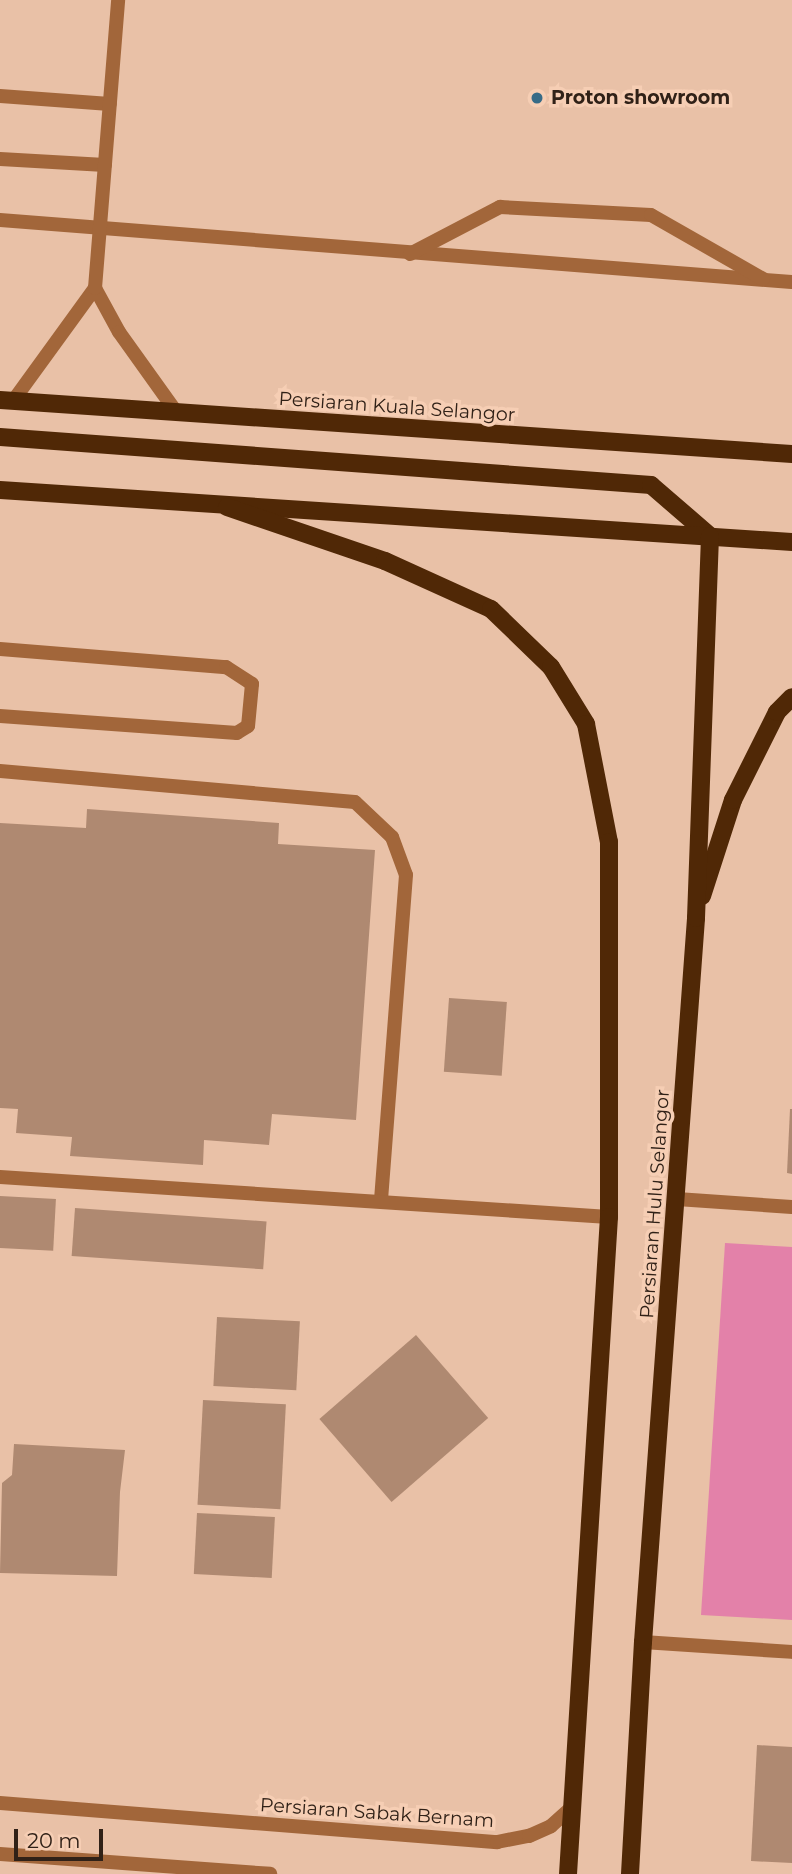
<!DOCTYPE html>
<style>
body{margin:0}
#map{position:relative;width:792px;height:1874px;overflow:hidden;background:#e9c1a7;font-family:Montserrat,sans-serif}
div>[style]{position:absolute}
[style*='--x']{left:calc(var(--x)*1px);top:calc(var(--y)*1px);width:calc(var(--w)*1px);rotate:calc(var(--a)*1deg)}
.green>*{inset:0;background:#e381a9}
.building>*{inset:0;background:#af8971;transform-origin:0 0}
.service>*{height:14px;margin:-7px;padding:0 7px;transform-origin:7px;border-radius:7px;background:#a2663a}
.minor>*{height:14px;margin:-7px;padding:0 7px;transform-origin:7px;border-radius:7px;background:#a2663a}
.tertiary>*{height:14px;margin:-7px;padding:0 7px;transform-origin:7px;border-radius:7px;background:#a2663a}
.primary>*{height:18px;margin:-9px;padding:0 9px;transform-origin:9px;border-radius:9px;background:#502806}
.dots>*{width:19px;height:19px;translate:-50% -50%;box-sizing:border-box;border:4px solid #f6ceb4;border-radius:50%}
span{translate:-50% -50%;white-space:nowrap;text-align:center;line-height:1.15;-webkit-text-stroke:7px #f6ceb4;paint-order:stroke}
.poi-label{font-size:19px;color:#302117;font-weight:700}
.left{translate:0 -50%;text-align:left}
.street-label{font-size:19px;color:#302117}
.scale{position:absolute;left:14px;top:1829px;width:89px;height:32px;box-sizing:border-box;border:4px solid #302117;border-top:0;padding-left:9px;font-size:21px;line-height:24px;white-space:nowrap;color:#302117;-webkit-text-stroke:5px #f6ceb4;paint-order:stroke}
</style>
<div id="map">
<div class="green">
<div style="clip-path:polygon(725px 1243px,792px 1247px,792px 1620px,701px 1615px)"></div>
</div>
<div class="building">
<div style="clip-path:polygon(87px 809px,279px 823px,278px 844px,375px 850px,356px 1120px,272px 1114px,269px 1145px,204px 1140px,203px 1165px,70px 1156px,72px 1137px,16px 1133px,18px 1109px,0 1108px,0 823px,86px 828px)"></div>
<div style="left:449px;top:998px;width:58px;height:74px;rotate:4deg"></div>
<div style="clip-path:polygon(790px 1109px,792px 1109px,792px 1174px,787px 1173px)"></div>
<div style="left:0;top:1196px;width:56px;height:52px;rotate:3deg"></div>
<div style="left:75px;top:1208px;width:192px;height:48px;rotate:4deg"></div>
<div style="left:217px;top:1317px;width:83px;height:69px;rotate:3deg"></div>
<div style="left:416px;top:1335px;width:110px;height:128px;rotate:49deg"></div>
<div style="left:203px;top:1400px;width:83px;height:105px;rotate:3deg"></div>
<div style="clip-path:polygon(14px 1444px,125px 1450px,120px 1492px,117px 1576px,0 1573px,2px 1483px,12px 1475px)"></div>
<div style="left:197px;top:1513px;width:78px;height:61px;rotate:3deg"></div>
<div style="clip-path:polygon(757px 1745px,792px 1747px,792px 1863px,751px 1861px)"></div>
</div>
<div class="service">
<div style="--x:0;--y:96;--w:110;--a:4.2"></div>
<div style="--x:0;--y:159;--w:105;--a:3.3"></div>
<div style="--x:0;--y:220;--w:794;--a:4.48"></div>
<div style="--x:410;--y:254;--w:102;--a:-27.6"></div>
<div style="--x:500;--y:207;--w:151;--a:3"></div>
<div style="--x:651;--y:215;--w:129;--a:29.7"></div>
<div style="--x:95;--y:288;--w:50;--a:61.4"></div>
<div style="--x:119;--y:332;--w:100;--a:54.4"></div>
<div style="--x:13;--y:401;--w:140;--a:-54"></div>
<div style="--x:95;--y:288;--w:289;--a:-85.4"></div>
<div style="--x:0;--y:649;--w:227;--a:4.6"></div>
<div style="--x:226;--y:667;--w:31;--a:33"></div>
<div style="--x:252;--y:684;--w:42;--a:95.4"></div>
<div style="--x:248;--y:726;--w:13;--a:148"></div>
<div style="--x:237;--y:733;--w:238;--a:-175.9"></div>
<div style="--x:0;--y:771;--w:356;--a:5"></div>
<div style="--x:355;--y:802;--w:51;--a:43.4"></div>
<div style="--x:392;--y:837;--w:40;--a:69.8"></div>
<div style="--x:406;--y:875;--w:326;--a:94.4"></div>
<div style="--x:0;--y:1177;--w:610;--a:3.76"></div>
<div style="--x:677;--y:1199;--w:115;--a:4"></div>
</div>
<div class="minor">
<div style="--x:643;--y:1642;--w:149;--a:3.8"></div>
</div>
<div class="tertiary">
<div style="--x:0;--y:1803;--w:499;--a:4.5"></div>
<div style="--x:497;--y:1842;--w:33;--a:-11"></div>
<div style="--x:529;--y:1836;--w:24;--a:-24"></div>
<div style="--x:551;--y:1826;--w:30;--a:-42"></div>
<div style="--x:0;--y:1854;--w:271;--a:4.2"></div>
</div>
<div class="primary">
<div style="--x:0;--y:400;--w:794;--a:3.9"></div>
<div style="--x:0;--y:437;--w:653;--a:4.22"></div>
<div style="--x:651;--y:485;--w:78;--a:40.8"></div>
<div style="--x:0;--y:490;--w:794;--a:3.76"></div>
<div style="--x:227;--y:507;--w:167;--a:18.9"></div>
<div style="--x:385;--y:561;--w:116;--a:24.4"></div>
<div style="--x:491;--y:609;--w:83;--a:44"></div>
<div style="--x:551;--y:667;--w:67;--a:58.4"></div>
<div style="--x:586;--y:724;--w:120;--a:79"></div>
<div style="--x:609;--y:842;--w:375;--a:90"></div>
<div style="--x:609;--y:1217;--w:658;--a:93.57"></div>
<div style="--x:702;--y:896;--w:101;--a:-72.1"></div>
<div style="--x:733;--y:800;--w:98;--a:-63.4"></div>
<div style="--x:777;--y:712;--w:21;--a:-45"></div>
<div style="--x:630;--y:1874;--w:232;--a:-86.8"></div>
<div style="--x:643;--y:1642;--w:726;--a:-85.81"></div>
<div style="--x:696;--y:918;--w:382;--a:-87.9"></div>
</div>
<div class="dots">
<div style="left:537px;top:98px;background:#376b87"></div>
</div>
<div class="poi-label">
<span class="left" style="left:551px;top:98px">Proton showroom</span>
</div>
<div class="street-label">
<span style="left:397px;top:407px;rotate:4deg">Persiaran Kuala Selangor</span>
<span style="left:655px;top:1204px;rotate:-86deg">Persiaran Hulu Selangor</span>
<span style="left:377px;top:1813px;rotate:4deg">Persiaran Sabak Bernam</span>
</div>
<div class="scale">20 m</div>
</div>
